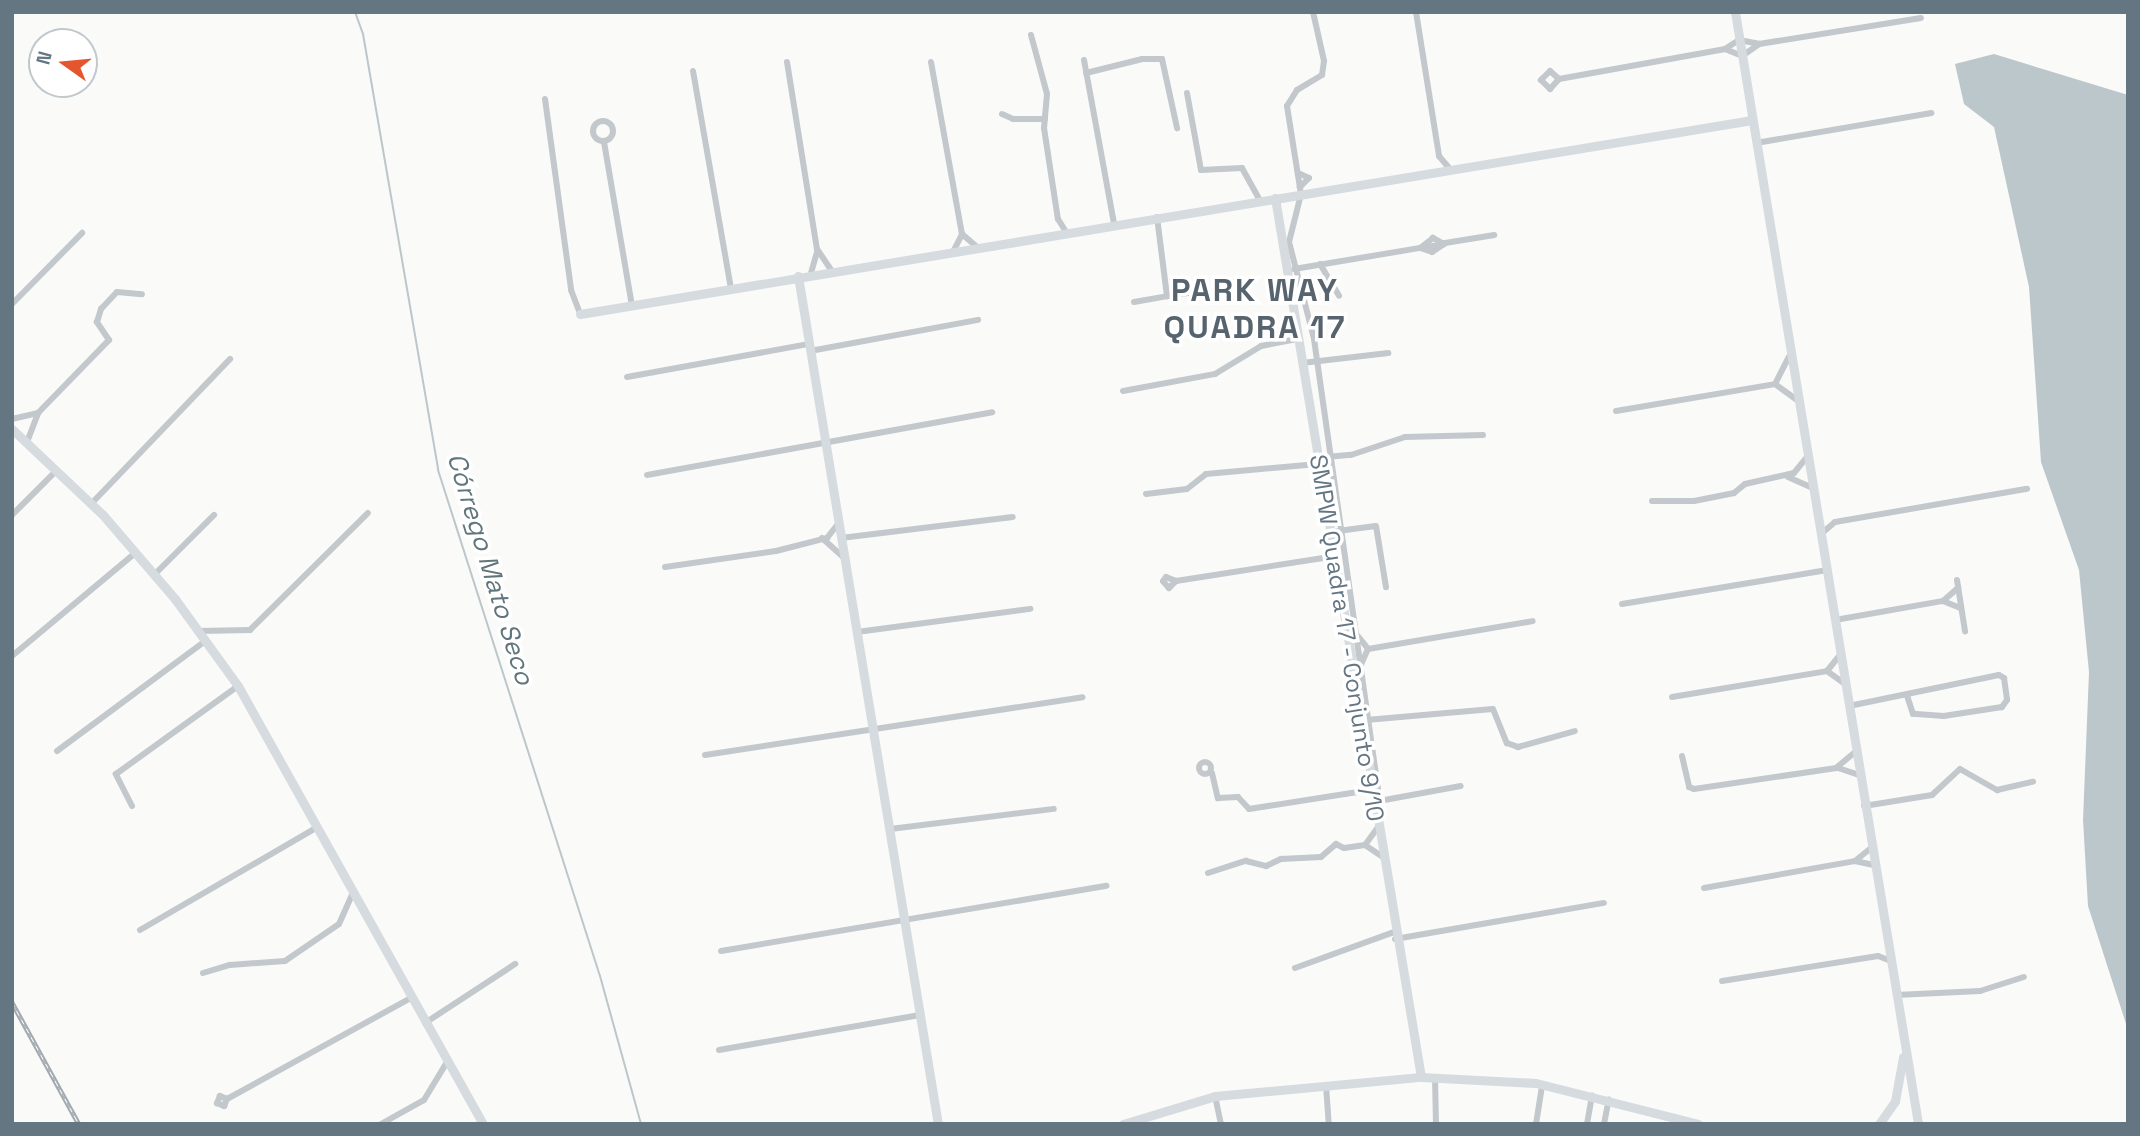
<!DOCTYPE html>
<meta charset="utf-8">
<style>
body{margin:0}
#map{position:relative;width:2140px;height:1136px;overflow:hidden;background:#fafaf8;font-family:"Space Grotesk",sans-serif}
div>[style]{position:absolute}
[style*='--x']{left:calc(var(--x)*1px);top:calc(var(--y)*1px);width:calc(var(--w)*1px);rotate:calc(var(--a)*1deg)}
.water>*{inset:0;background:#bbc7cb}
.stream>*{height:2px;margin:-1px;padding:0 1px;transform-origin:1px;border-radius:1px;background:#bbc7cb}
.street>*{height:6px;margin:-3px;padding:0 3px;transform-origin:3px;border-radius:3px;background:#c3c8cc}
.street>.ring{margin:-3px;padding:0;box-sizing:content-box;background:none;border:6px solid #c3c8cc;border-radius:50%}
.secondary>*{height:9px;margin:-4.5px;padding:0 4.5px;transform-origin:4.5px;border-radius:4.5px;background:#d6dbdf}
.rail>*{height:4.5px;margin-top:-2.25px;transform-origin:0;background:repeating-linear-gradient(90deg,#fff 0 5px,#a2aab0 0 10px);box-sizing:border-box;border-block:2px solid #a2aab0}
span{translate:-50% -50%;white-space:nowrap;text-align:center;line-height:1.15;-webkit-text-stroke:7px #fff;paint-order:stroke}
.street-label{font-size:24px;color:#657683}
.water-label{font-size:26px;color:#60757c;font-style:italic}
.district-label{font-size:32px;color:#57646e;font-weight:700;letter-spacing:2px}
.frame{position:absolute;inset:0;border:14px solid #657683;pointer-events:none}
.north{position:absolute;left:28px;top:28px;width:70px;height:70px;box-sizing:border-box;background:#fff;border:2px solid #c1c8cd;border-radius:50%;rotate:285deg;font-size:19px;font-weight:700;line-height:28px;text-align:center;color:#657683}
.north::after{content:'';display:block;margin:auto;width:24px;height:32px;background:#e4572e;clip-path:polygon(50% 0,100% 100%,50% 72%,0 100%)}
</style>
<div id="map">
<div class="water">
<div style="clip-path:polygon(1994px 54px,2128px 95px,2128px 1030px,2088px 906px,2083px 820px,2089px 672px,2079px 570px,2041px 462px,2029px 287px,1994px 127px,1964px 104px,1955px 64px)"></div>
</div>
<div class="stream">
<div style="--x:355;--y:12;--w:23;--a:70"></div>
<div style="--x:363;--y:34;--w:442;--a:80.2"></div>
<div style="--x:438;--y:470;--w:531;--a:72.25"></div>
<div style="--x:600;--y:976;--w:154;--a:74.5"></div>
</div>
<div class="street">
<div style="--x:1313;--y:12;--w:50;--a:77.3"></div>
<div style="--x:1324;--y:61;--w:14;--a:98"></div>
<div style="--x:1322;--y:75;--w:29;--a:149"></div>
<div style="--x:1297;--y:90;--w:19;--a:122"></div>
<div style="--x:1287;--y:106;--w:89;--a:81"></div>
<div style="--x:1301;--y:194;--w:49;--a:104"></div>
<div style="--x:1289;--y:242;--w:100;--a:75.5"></div>
<div style="--x:1314;--y:339;--w:467;--a:81.9"></div>
<div style="--x:1416;--y:12;--w:146;--a:80.9"></div>
<div style="--x:1439;--y:156;--w:17;--a:50"></div>
<div style="--x:1031;--y:35;--w:61;--a:74.8"></div>
<div style="--x:1047;--y:94;--w:34;--a:95"></div>
<div style="--x:1044;--y:128;--w:92;--a:81.3"></div>
<div style="--x:1058;--y:219;--w:15;--a:58"></div>
<div style="--x:1725;--y:49;--w:18;--a:22"></div>
<div style="--x:1742;--y:56;--w:21;--a:-35"></div>
<div style="--x:1084;--y:60;--w:167;--a:79.6"></div>
<div style="--x:787;--y:62;--w:189;--a:80.9"></div>
<div style="--x:817;--y:249;--w:25;--a:56"></div>
<div style="--x:931;--y:62;--w:175;--a:79.8"></div>
<div style="--x:962;--y:234;--w:20;--a:41"></div>
<div style="--x:693;--y:71;--w:220;--a:80.1"></div>
<div style="--x:1086;--y:73;--w:58;--a:-14"></div>
<div style="--x:1142;--y:59;--w:20;--a:0"></div>
<div style="--x:1162;--y:59;--w:71;--a:77.7"></div>
<div style="--x:1559;--y:79;--w:12;--a:-138"></div>
<div style="--x:1550;--y:71;--w:13;--a:135"></div>
<div style="--x:1541;--y:80;--w:13;--a:45"></div>
<div style="--x:1550;--y:89;--w:13;--a:-48"></div>
<div style="--x:1559;--y:79;--w:169;--a:-10.2"></div>
<div style="--x:1725;--y:49;--w:17;--a:-33"></div>
<div style="--x:1739;--y:40;--w:20;--a:11"></div>
<div style="--x:1759;--y:44;--w:164;--a:-9.1"></div>
<div style="--x:1187;--y:93;--w:78;--a:79.7"></div>
<div style="--x:1201;--y:170;--w:41;--a:-2.8"></div>
<div style="--x:1242;--y:168;--w:38;--a:61"></div>
<div style="--x:545;--y:99;--w:193;--a:82.2"></div>
<div style="--x:571;--y:290;--w:26;--a:69"></div>
<div style="--x:1002;--y:114;--w:12;--a:24"></div>
<div style="--x:1013;--y:119;--w:32;--a:0"></div>
<div class="ring" style="left:593px;top:121px;width:14px;height:14px"></div>
<div style="--x:604;--y:142;--w:165;--a:80.3"></div>
<div style="--x:1756;--y:143;--w:178;--a:-9.7"></div>
<div style="--x:1298;--y:173;--w:12;--a:24"></div>
<div style="--x:1309;--y:178;--w:13;--a:135"></div>
<div style="--x:1157;--y:217;--w:80;--a:82.8"></div>
<div style="--x:1167;--y:296;--w:37;--a:-8"></div>
<div style="--x:1444;--y:244;--w:13;--a:-151"></div>
<div style="--x:1433;--y:238;--w:16;--a:142"></div>
<div style="--x:1420;--y:248;--w:24;--a:-9"></div>
<div style="--x:1444;--y:244;--w:1;--a:-45"></div>
<div style="--x:1445;--y:243;--w:50;--a:-9.3"></div>
<div style="--x:954;--y:250;--w:18;--a:-63"></div>
<div style="--x:1320;--y:264;--w:37;--a:59"></div>
<div style="--x:1294;--y:269;--w:128;--a:-9.5"></div>
<div style="--x:1420;--y:248;--w:13;--a:18"></div>
<div style="--x:1432;--y:252;--w:14;--a:-34"></div>
<div style="--x:811;--y:273;--w:22;--a:-74"></div>
<div style="--x:1134;--y:302;--w:34;--a:-10"></div>
<div style="--x:12;--y:304;--w:100;--a:-45.4"></div>
<div style="--x:810;--y:351;--w:171;--a:-10.5"></div>
<div style="--x:1302;--y:363;--w:87;--a:-6.6"></div>
<div style="--x:627;--y:377;--w:185;--a:-10.3"></div>
<div style="--x:1775;--y:384;--w:29;--a:36"></div>
<div style="--x:1123;--y:391;--w:94;--a:-10.5"></div>
<div style="--x:1215;--y:374;--w:54;--a:-31.3"></div>
<div style="--x:1261;--y:346;--w:38;--a:-11"></div>
<div style="--x:1616;--y:411;--w:161;--a:-9.6"></div>
<div style="--x:1775;--y:384;--w:31;--a:-63"></div>
<div style="--x:12;--y:419;--w:27;--a:-13"></div>
<div style="--x:27;--y:442;--w:31;--a:-69"></div>
<div style="--x:38;--y:413;--w:102;--a:-45.8"></div>
<div style="--x:109;--y:340;--w:22;--a:-124"></div>
<div style="--x:97;--y:322;--w:14;--a:-73"></div>
<div style="--x:101;--y:309;--w:23;--a:-47"></div>
<div style="--x:117;--y:292;--w:25;--a:5"></div>
<div style="--x:1326;--y:457;--w:25;--a:-5"></div>
<div style="--x:1351;--y:455;--w:57;--a:-18.4"></div>
<div style="--x:1405;--y:437;--w:78;--a:-1.5"></div>
<div style="--x:647;--y:475;--w:351;--a:-10.3"></div>
<div style="--x:1788;--y:477;--w:27;--a:24"></div>
<div style="--x:1146;--y:494;--w:41;--a:-7"></div>
<div style="--x:1187;--y:489;--w:24;--a:-38"></div>
<div style="--x:1206;--y:474;--w:112;--a:-5.1"></div>
<div style="--x:1652;--y:501;--w:42;--a:0"></div>
<div style="--x:1694;--y:501;--w:41;--a:-11.3"></div>
<div style="--x:1734;--y:493;--w:14;--a:-39"></div>
<div style="--x:1745;--y:484;--w:50;--a:-12.7"></div>
<div style="--x:1794;--y:473;--w:22;--a:-51"></div>
<div style="--x:91;--y:504;--w:201;--a:-46.2"></div>
<div style="--x:12;--y:515;--w:62;--a:-45"></div>
<div style="--x:1330;--y:532;--w:46;--a:-7.4"></div>
<div style="--x:1376;--y:526;--w:62;--a:80.7"></div>
<div style="--x:1821;--y:534;--w:18;--a:-41"></div>
<div style="--x:1835;--y:522;--w:195;--a:-9.8"></div>
<div style="--x:822;--y:538;--w:30;--a:42"></div>
<div style="--x:841;--y:538;--w:173;--a:-7"></div>
<div style="--x:665;--y:567;--w:112;--a:-8.2"></div>
<div style="--x:776;--y:551;--w:53;--a:-14.3"></div>
<div style="--x:827;--y:538;--w:18;--a:-52"></div>
<div style="--x:154;--y:575;--w:85;--a:-45"></div>
<div style="--x:1166;--y:577;--w:11;--a:22"></div>
<div style="--x:1176;--y:581;--w:10;--a:135"></div>
<div style="--x:1169;--y:588;--w:9;--a:-131"></div>
<div style="--x:1163;--y:581;--w:5;--a:-53"></div>
<div style="--x:1957;--y:580;--w:52;--a:81.1"></div>
<div style="--x:1176;--y:581;--w:149;--a:-8.9"></div>
<div style="--x:1323;--y:558;--w:15;--a:32"></div>
<div style="--x:1943;--y:601;--w:20;--a:-41"></div>
<div style="--x:1622;--y:604;--w:208;--a:-9.4"></div>
<div style="--x:1835;--y:620;--w:110;--a:-10"></div>
<div style="--x:1943;--y:601;--w:18;--a:22"></div>
<div style="--x:1352;--y:629;--w:26;--a:51"></div>
<div style="--x:198;--y:631;--w:52;--a:-1.1"></div>
<div style="--x:250;--y:630;--w:166;--a:-44.8"></div>
<div style="--x:857;--y:632;--w:175;--a:-7.6"></div>
<div style="--x:1368;--y:649;--w:167;--a:-9.6"></div>
<div style="--x:12;--y:656;--w:160;--a:-39.9"></div>
<div style="--x:1359;--y:669;--w:22;--a:-66"></div>
<div style="--x:1827;--y:671;--w:22;--a:36"></div>
<div style="--x:1672;--y:697;--w:157;--a:-9.5"></div>
<div style="--x:1827;--y:671;--w:21;--a:-51"></div>
<div style="--x:1849;--y:706;--w:153;--a:-11.7"></div>
<div style="--x:1999;--y:675;--w:6;--a:31"></div>
<div style="--x:2004;--y:678;--w:22;--a:82"></div>
<div style="--x:2007;--y:700;--w:9;--a:126"></div>
<div style="--x:2002;--y:707;--w:59;--a:171.2"></div>
<div style="--x:1944;--y:716;--w:31;--a:-176"></div>
<div style="--x:1913;--y:714;--w:20;--a:-108"></div>
<div style="--x:1366;--y:720;--w:127;--a:-5"></div>
<div style="--x:1493;--y:709;--w:37;--a:68"></div>
<div style="--x:1507;--y:743;--w:12;--a:20"></div>
<div style="--x:1518;--y:747;--w:59;--a:-15.7"></div>
<div style="--x:57;--y:751;--w:184;--a:-36.6"></div>
<div style="--x:705;--y:755;--w:382;--a:-8.7"></div>
<div style="--x:1682;--y:756;--w:32;--a:77"></div>
<div style="--x:1689;--y:787;--w:5;--a:22"></div>
<div style="--x:1694;--y:789;--w:144;--a:-8.4"></div>
<div style="--x:1836;--y:768;--w:25;--a:-40"></div>
<div class="ring" style="left:1199px;top:762px;width:6px;height:6px"></div>
<div style="--x:1838;--y:768;--w:22;--a:18"></div>
<div style="--x:1212;--y:773;--w:26;--a:77"></div>
<div style="--x:1218;--y:798;--w:20;--a:-3"></div>
<div style="--x:1238;--y:797;--w:16;--a:47"></div>
<div style="--x:1249;--y:809;--w:123;--a:-8.9"></div>
<div style="--x:1379;--y:801;--w:83;--a:-10.4"></div>
<div style="--x:132;--y:806;--w:36;--a:-117"></div>
<div style="--x:116;--y:774;--w:150;--a:-35.8"></div>
<div style="--x:1864;--y:806;--w:69;--a:-9.2"></div>
<div style="--x:1932;--y:795;--w:38;--a:-43"></div>
<div style="--x:1960;--y:769;--w:43;--a:29.6"></div>
<div style="--x:1997;--y:790;--w:37;--a:-13"></div>
<div style="--x:890;--y:829;--w:165;--a:-7"></div>
<div style="--x:1365;--y:845;--w:22;--a:-54"></div>
<div style="--x:1855;--y:861;--w:21;--a:-39"></div>
<div style="--x:1208;--y:873;--w:40;--a:-18"></div>
<div style="--x:1246;--y:861;--w:21;--a:14"></div>
<div style="--x:1266;--y:866;--w:17;--a:-25"></div>
<div style="--x:1281;--y:859;--w:40;--a:-2.9"></div>
<div style="--x:1321;--y:857;--w:20;--a:-41"></div>
<div style="--x:1336;--y:844;--w:9;--a:27"></div>
<div style="--x:1344;--y:848;--w:21;--a:-8"></div>
<div style="--x:1365;--y:845;--w:22;--a:34"></div>
<div style="--x:1704;--y:888;--w:153;--a:-10.1"></div>
<div style="--x:1855;--y:861;--w:19;--a:12"></div>
<div style="--x:140;--y:930;--w:206;--a:-30.1"></div>
<div style="--x:1395;--y:939;--w:212;--a:-9.8"></div>
<div style="--x:721;--y:951;--w:391;--a:-9.6"></div>
<div style="--x:1295;--y:968;--w:105;--a:-20"></div>
<div style="--x:203;--y:973;--w:28;--a:-17"></div>
<div style="--x:230;--y:965;--w:55;--a:-4.2"></div>
<div style="--x:285;--y:961;--w:65;--a:-34.4"></div>
<div style="--x:339;--y:924;--w:35;--a:-66"></div>
<div style="--x:1722;--y:981;--w:158;--a:-9.1"></div>
<div style="--x:1878;--y:956;--w:14;--a:21"></div>
<div style="--x:1896;--y:995;--w:84;--a:-2.7"></div>
<div style="--x:1980;--y:991;--w:46;--a:-17.7"></div>
<div style="--x:425;--y:1023;--w:108;--a:-33.2"></div>
<div style="--x:719;--y:1050;--w:204;--a:-9.9"></div>
<div style="--x:1435;--y:1077;--w:47;--a:88.8"></div>
<div style="--x:1326;--y:1085;--w:39;--a:86"></div>
<div style="--x:1215;--y:1096;--w:29;--a:78"></div>
<div style="--x:227;--y:1099;--w:8;--a:-157"></div>
<div style="--x:220;--y:1096;--w:8;--a:113"></div>
<div style="--x:217;--y:1103;--w:8;--a:23"></div>
<div style="--x:224;--y:1106;--w:8;--a:-67"></div>
<div style="--x:227;--y:1099;--w:210;--a:-28.8"></div>
<div style="--x:381;--y:1124;--w:49;--a:-29.2"></div>
<div style="--x:424;--y:1100;--w:44;--a:-58.8"></div>
<div style="--x:1536;--y:1124;--w:39;--a:-81"></div>
<div style="--x:1587;--y:1124;--w:29;--a:-80"></div>
<div style="--x:1604;--y:1124;--w:25;--a:-79"></div>
</div>
<div class="secondary">
<div style="--x:1735;--y:12;--w:1127;--a:80.65"></div>
<div style="--x:1275;--y:198;--w:891;--a:80.57"></div>
<div style="--x:798;--y:276;--w:859;--a:80.63"></div>
<div style="--x:580;--y:314;--w:1188;--a:-9.4"></div>
<div style="--x:12;--y:429;--w:125;--a:43.4"></div>
<div style="--x:103;--y:515;--w:111;--a:49.4"></div>
<div style="--x:175;--y:599;--w:107;--a:54.1"></div>
<div style="--x:238;--y:686;--w:502;--a:60.78"></div>
<div style="--x:1123;--y:1124;--w:96;--a:-16.9"></div>
<div style="--x:1215;--y:1096;--w:207;--a:-5.3"></div>
<div style="--x:1421;--y:1077;--w:115;--a:3"></div>
<div style="--x:1536;--y:1083;--w:167;--a:14.2"></div>
<div style="--x:1879;--y:1124;--w:28;--a:-55"></div>
<div style="--x:1895;--y:1101;--w:45;--a:-79.7"></div>
</div>
<div class="rail">
<div style="--x:12;--y:1002;--w:139;--a:61.2"></div>
</div>
<div class="street-label">
<span style="left:1347px;top:638px;rotate:81deg">SMPW Quadra 17 - Conjunto 9/10</span>
</div>
<div class="water-label">
<span style="left:490px;top:569px;rotate:73deg">Córrego Mato Seco</span>
</div>
<div class="district-label">
<span style="left:1255px;top:309px">PARK WAY<br>QUADRA 17</span>
</div>
<div class="frame"></div>
<div class="north">N</div>
</div>
